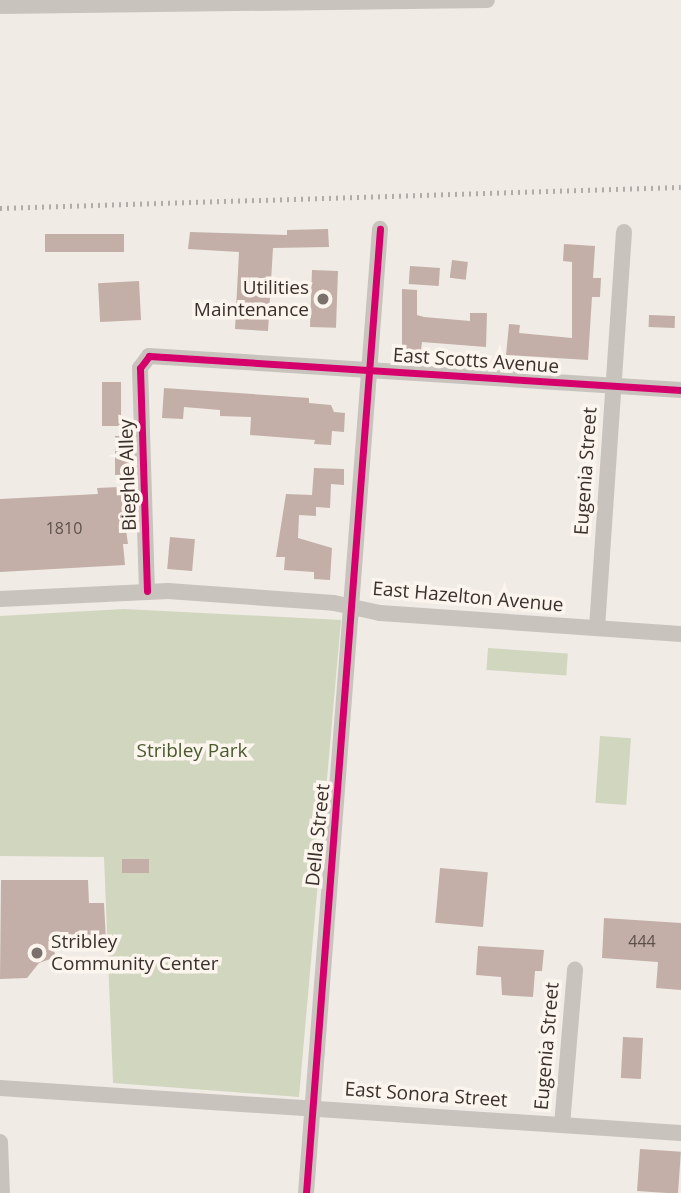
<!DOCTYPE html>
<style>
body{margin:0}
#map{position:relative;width:681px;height:1193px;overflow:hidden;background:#f0ebe5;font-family:"Open Sans",sans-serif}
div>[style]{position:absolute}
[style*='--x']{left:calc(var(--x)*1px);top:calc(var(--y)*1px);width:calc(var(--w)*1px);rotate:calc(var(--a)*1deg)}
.green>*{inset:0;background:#d1d6bf;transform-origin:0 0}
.building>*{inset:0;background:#c3afa7;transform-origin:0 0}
.minor>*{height:16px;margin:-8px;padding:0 8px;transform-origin:8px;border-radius:8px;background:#c9c3be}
.rail>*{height:4.5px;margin-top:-2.25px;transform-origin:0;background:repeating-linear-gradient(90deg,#b1aca8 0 2px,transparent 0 7px)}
.cycleway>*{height:7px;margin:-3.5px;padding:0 3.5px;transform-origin:3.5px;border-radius:3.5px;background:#d6006c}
.dots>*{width:19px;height:19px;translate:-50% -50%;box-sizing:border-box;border:4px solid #fbf5ee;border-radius:50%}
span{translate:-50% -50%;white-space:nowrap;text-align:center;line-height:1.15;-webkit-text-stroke:7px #fbf5ee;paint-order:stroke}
.number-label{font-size:16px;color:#5d504a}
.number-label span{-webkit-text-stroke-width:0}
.poi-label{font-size:19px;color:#3b302b}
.right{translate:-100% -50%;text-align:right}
.left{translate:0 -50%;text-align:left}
.street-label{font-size:19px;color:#3b302b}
.park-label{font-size:19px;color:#4a5a2e}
</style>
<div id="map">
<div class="green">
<div style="clip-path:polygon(124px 609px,341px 620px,299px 1097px,113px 1083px,104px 857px,0 856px,0 616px)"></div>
<div style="left:488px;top:648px;width:80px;height:22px;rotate:4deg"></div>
<div style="left:600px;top:736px;width:31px;height:67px;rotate:4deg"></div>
</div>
<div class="building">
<div style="clip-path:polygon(328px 229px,329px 247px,273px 248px,268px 331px,235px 329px,239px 252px,188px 249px,190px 232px,287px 235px,287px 230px)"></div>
<div style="left:124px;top:234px;width:18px;height:79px;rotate:90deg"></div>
<div style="clip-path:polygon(564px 244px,595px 246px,593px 278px,601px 278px,600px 297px,592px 297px,588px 360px,506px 355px,509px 324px,520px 325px,519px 333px,572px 338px,572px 262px,563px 261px)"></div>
<div style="left:452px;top:260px;width:16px;height:18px;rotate:7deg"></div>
<div style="left:410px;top:266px;width:30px;height:18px;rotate:4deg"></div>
<div style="left:312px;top:270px;width:26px;height:57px;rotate:2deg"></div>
<div style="left:139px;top:281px;width:39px;height:41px;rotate:87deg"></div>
<div style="clip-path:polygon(402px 289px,417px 290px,417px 315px,424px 317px,470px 321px,470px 313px,487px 313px,486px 347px,422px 342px,421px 350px,402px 349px)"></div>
<div style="left:649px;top:315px;width:26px;height:12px;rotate:2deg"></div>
<div style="left:102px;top:382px;width:19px;height:44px"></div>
<div style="clip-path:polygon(164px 388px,309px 398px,309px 403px,331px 405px,334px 412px,345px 413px,344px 432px,332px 431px,331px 445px,314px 444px,315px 440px,250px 435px,251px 417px,220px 416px,220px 410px,184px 407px,183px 419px,162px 418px)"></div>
<div style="left:115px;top:436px;width:15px;height:39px"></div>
<div style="clip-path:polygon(314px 468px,344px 469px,344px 485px,331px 484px,330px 508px,316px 507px,316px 516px,299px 515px,298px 538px,332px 548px,330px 580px,314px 579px,314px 572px,284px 570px,285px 557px,276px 557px,286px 494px,312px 495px)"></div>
<div style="clip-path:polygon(120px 487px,128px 544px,123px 544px,125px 565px,0 572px,0 499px,98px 494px,97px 488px)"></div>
<div style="left:170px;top:537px;width:25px;height:32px;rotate:5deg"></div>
<div style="left:149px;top:859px;width:14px;height:27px;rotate:90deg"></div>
<div style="left:440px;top:868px;width:48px;height:55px;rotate:5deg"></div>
<div style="clip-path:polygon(1px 880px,88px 880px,89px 903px,104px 903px,106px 941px,51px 942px,56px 957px,39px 963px,27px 978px,0 979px)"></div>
<div style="clip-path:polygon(604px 918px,681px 923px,681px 990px,656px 988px,658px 962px,602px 958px)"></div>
<div style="clip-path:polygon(478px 946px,544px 950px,542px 971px,535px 971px,533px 997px,502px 995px,501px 977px,476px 975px)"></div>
<div style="left:623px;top:1037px;width:20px;height:41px;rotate:3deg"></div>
<div style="left:640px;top:1149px;width:41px;height:42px;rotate:4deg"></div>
</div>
<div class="minor">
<div style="--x:0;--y:6;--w:487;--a:-0.7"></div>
<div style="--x:147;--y:591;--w:223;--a:-91.8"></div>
<div style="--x:140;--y:368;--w:15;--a:-53"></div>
<div style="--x:149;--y:356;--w:533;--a:3.66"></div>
<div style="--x:0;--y:599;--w:168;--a:-2.7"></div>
<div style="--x:168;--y:591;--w:166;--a:4.1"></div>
<div style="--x:334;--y:603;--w:47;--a:12.3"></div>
<div style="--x:380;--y:613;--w:302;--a:4"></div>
<div style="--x:597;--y:628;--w:397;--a:-86.1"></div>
<div style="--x:0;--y:1088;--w:682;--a:3.78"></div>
<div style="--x:562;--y:1125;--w:156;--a:-85.2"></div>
<div style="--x:0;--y:1142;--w:51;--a:87.8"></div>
<div style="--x:306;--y:1193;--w:967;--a:-85.61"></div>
</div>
<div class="rail">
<div style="--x:0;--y:208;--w:681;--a:-1.77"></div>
</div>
<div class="cycleway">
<div style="--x:147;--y:591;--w:223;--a:-91.8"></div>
<div style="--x:140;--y:368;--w:15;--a:-53"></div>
<div style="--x:149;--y:356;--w:533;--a:3.66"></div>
<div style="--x:306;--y:1193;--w:967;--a:-85.61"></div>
</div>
<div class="dots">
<div style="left:323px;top:299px;background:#7a716c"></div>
<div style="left:37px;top:953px;background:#7a716c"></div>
</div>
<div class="number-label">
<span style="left:64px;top:528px">1810</span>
<span style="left:642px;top:941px">444</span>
</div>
<div class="poi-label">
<span class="right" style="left:309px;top:299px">Utilities<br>Maintenance</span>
<span class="left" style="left:51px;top:953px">Stribley<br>Community Center</span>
</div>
<div class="street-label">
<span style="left:476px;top:361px;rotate:4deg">East Scotts Avenue</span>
<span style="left:586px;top:471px;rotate:-86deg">Eugenia Street</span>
<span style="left:128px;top:475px;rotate:-92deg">Bieghle Alley</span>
<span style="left:468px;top:597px;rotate:5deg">East Hazelton Avenue</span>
<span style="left:318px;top:835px;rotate:-84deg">Della Street</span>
<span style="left:547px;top:1046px;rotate:-85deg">Eugenia Street</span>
<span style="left:426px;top:1095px;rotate:4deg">East Sonora Street</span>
</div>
<div class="park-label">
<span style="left:192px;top:751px">Stribley Park</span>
</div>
</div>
